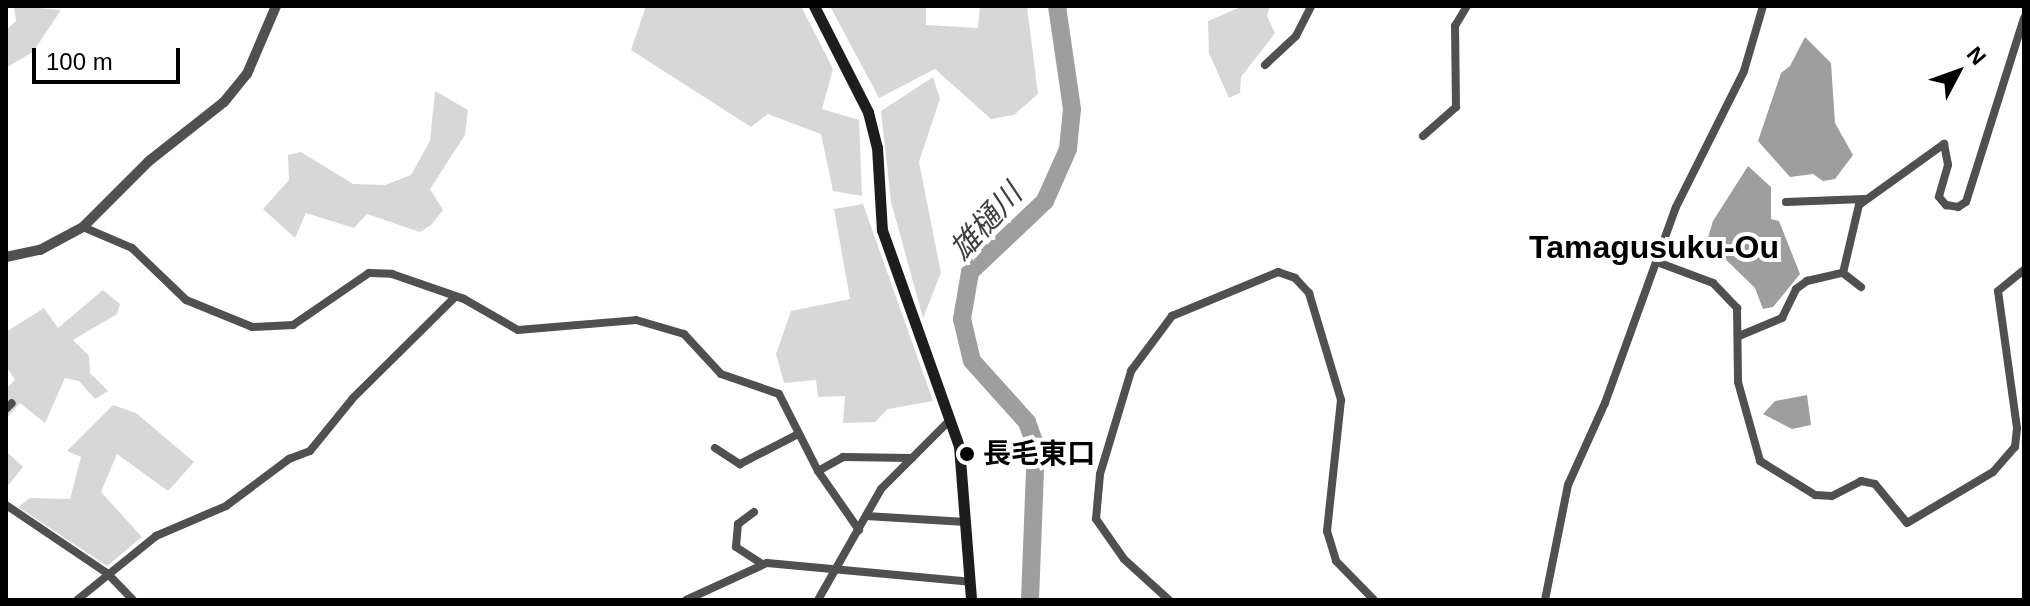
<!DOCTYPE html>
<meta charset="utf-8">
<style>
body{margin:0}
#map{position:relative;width:2030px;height:606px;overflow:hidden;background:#fff;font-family:Helvetica,"Noto Sans JP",sans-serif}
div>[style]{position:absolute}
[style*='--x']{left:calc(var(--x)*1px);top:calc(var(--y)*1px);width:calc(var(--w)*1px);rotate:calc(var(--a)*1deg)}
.green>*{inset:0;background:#d7d7d7}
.water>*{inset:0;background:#9e9e9e}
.river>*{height:18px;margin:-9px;padding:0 9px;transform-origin:9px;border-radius:9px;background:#9e9e9e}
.minor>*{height:8px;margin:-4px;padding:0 4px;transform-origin:4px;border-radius:4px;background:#505050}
.tertiary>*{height:10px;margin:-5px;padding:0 5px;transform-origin:5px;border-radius:5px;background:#505050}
.secondary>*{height:11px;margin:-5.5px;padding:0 5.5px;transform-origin:5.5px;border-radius:5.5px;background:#1d1d1d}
.dots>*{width:22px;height:22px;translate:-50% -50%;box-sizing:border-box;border:4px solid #fff;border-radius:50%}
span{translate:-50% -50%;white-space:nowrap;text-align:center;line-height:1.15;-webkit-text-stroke:8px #fff;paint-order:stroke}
.poi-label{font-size:28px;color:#000;font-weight:700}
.left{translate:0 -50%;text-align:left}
.water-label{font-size:30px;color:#3f3f3f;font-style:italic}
.quarter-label{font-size:32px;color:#000;font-weight:700}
.frame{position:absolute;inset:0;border:8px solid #000;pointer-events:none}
.north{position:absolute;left:1918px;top:32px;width:80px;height:80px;-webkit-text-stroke:6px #fff;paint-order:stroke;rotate:49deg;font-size:22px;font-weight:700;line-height:32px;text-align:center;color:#000}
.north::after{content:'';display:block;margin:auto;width:28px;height:36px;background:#000;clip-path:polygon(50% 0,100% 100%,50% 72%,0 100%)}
.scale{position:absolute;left:32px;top:48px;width:148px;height:36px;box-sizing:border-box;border:4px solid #000;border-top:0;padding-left:10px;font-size:24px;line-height:28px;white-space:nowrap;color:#000;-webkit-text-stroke:6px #fff;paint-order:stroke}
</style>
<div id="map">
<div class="green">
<div style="clip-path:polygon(14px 6px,61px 10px,33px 52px,6px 68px,6px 30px,16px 21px)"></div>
<div style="clip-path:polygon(646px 6px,801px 6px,833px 69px,822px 109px,859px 120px,862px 196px,833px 191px,821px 134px,768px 114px,751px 127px,631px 50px)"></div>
<div style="clip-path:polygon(830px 6px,926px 6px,926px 25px,978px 28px,980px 6px,1027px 6px,1038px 94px,1014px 115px,991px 119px,935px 69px,879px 98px)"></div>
<div style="clip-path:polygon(1243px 6px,1270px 6px,1267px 16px,1275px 33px,1241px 77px,1240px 93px,1229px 98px,1209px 53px,1208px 21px)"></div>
<div style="clip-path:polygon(933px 77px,940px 99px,919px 162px,941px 273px,923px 318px,891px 202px,881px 111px)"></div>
<div style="clip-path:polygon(435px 91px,468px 110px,465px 135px,430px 189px,443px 210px,431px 225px,420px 232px,367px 214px,354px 228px,306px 213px,295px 238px,263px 209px,289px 180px,288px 155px,301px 152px,353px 184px,385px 185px,411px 175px,430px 141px)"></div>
<div style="clip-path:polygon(863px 204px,933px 401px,888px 409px,875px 422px,843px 423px,845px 396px,818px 397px,816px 380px,784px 383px,776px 354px,791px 311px,850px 299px,834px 209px)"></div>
<div style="clip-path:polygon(103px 290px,120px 304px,117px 314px,73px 340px,89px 356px,90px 373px,108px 391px,95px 399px,79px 381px,65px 378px,45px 423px,20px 403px,6px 419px,6px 389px,15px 380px,6px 366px,6px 332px,44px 308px,58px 328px)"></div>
<div style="clip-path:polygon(113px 405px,136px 413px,194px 462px,168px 491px,117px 454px,101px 492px,142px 537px,107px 566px,18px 507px,30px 498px,70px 499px,81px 457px,67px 451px)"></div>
<div style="clip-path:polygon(6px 451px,23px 467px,6px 488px)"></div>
</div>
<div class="water">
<div style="clip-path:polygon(1805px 37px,1831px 63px,1835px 123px,1853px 155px,1835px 179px,1823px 181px,1813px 174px,1790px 177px,1758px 141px,1781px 73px,1790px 66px)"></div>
<div style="clip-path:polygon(1748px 166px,1771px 187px,1771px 219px,1779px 221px,1800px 274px,1773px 307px,1763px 309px,1755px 288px,1707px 241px,1713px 221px)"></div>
<div style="clip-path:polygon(1807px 395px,1811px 425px,1792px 429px,1763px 414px,1775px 401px)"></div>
</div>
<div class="river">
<div style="--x:1030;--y:600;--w:153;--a:-87.8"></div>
<div style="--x:1036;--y:447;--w:27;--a:-110"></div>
<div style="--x:1027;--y:422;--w:82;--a:-132"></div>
<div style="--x:972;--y:361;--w:43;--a:-103.4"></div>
<div style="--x:962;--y:319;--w:48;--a:-80.3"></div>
<div style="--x:970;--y:272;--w:103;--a:-43.4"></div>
<div style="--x:1045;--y:201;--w:57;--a:-66.1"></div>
<div style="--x:1068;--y:149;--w:40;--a:-84.3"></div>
<div style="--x:1072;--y:109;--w:104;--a:-98.3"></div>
</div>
<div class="minor">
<div style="--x:1265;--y:65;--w:42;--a:-43.1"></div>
<div style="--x:1296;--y:36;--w:34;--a:-63"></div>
<div style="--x:1423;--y:136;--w:44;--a:-41.3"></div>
<div style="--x:1456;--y:107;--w:81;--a:-90.7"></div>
<div style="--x:1455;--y:26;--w:23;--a:-59"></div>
<div style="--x:1786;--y:202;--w:78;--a:-2.2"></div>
<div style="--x:83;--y:227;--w:53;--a:23.2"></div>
<div style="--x:132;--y:248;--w:75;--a:43.9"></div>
<div style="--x:186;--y:300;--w:71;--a:22.2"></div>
<div style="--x:252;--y:327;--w:41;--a:-2.8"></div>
<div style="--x:293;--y:325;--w:92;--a:-34.4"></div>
<div style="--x:369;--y:273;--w:23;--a:2"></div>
<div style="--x:392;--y:274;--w:76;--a:19.1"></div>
<div style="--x:464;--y:299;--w:62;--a:29.9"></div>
<div style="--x:518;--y:330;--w:118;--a:-4.8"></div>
<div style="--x:636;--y:320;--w:50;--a:16.3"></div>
<div style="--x:684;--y:334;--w:54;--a:47.2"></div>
<div style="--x:721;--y:374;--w:61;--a:19"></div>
<div style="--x:779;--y:394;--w:86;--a:63.1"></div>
<div style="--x:818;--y:471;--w:72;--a:55.2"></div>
<div style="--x:1657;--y:262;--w:60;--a:20.6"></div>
<div style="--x:1713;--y:283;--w:35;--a:46"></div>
<div style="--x:1737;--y:308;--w:74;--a:89.2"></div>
<div style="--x:1738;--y:382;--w:82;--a:74.4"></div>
<div style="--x:1760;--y:461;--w:65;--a:31.7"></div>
<div style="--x:1815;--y:495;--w:17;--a:3"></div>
<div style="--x:1832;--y:496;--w:33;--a:-27"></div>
<div style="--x:1861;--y:481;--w:14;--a:12"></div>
<div style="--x:1875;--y:484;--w:50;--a:50.6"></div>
<div style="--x:1907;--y:523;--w:100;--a:-30.7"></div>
<div style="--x:1993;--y:472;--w:33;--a:-49"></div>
<div style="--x:2015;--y:447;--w:19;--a:-84"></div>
<div style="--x:2017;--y:428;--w:138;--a:-97.9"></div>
<div style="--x:1998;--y:291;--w:33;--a:-39"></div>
<div style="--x:1843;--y:273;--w:70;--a:-76.8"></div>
<div style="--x:1859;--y:205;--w:105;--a:-35.7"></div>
<div style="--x:1944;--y:144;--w:21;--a:79"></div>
<div style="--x:1948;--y:165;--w:33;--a:106"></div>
<div style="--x:1939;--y:197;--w:11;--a:49"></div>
<div style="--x:1946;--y:205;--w:12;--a:9"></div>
<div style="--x:1958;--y:207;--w:9;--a:-32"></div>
<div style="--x:1966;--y:202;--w:193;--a:-72.5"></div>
<div style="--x:1739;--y:336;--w:47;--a:-22.7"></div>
<div style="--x:1782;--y:318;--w:32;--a:-64"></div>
<div style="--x:1796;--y:289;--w:14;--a:-36"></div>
<div style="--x:1807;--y:281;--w:37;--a:-13"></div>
<div style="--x:1843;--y:273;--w:23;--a:38"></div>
<div style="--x:6;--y:409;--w:8;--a:-45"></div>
<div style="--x:715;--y:448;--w:30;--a:33"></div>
<div style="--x:740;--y:464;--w:65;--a:-27.3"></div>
<div style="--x:818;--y:471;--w:29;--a:-29"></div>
<div style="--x:843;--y:457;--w:69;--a:0.8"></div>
<div style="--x:6;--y:505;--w:122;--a:34"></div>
<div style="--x:107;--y:573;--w:37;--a:46"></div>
<div style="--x:754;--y:512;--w:20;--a:143"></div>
<div style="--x:738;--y:524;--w:23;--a:95"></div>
<div style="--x:736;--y:547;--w:31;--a:33"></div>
<div style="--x:866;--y:516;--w:100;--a:3.4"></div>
<div style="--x:77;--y:600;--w:102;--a:-39"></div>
<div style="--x:156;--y:536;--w:76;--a:-23.2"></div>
<div style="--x:226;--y:506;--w:79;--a:-36.7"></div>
<div style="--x:289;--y:459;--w:22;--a:-21"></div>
<div style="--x:310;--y:451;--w:68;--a:-50.9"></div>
<div style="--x:353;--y:398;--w:142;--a:-44.7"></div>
<div style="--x:686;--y:600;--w:89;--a:-24.6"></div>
<div style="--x:767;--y:563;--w:204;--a:5.3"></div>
<div style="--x:818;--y:600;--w:128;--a:-60.4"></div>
<div style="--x:881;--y:489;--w:99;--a:-45"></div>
<div style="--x:1169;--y:600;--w:61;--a:-137.7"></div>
<div style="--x:1124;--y:559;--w:49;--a:-125"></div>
<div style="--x:1096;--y:519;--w:45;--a:-84.9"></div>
<div style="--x:1100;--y:474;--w:108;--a:-73.2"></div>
<div style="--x:1131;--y:371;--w:69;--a:-53.3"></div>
<div style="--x:1172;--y:316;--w:115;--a:-22.5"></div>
<div style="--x:1278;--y:272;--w:18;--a:19"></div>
<div style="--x:1295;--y:278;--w:21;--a:47"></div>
<div style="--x:1309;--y:293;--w:112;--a:73.3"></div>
<div style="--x:1341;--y:400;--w:132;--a:96.1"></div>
<div style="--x:1327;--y:531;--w:31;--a:73"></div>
<div style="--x:1336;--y:561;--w:54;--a:45.7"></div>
<div style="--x:1545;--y:600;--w:117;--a:-78.7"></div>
<div style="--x:1568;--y:485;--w:90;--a:-65.7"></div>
<div style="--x:1605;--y:403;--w:208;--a:-70.1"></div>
<div style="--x:1676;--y:207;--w:152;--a:-63.4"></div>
<div style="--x:1744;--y:71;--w:68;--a:-73.7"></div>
</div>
<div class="tertiary">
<div style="--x:6;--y:257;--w:35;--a:-12"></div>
<div style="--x:40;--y:250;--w:49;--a:-28.1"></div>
<div style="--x:83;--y:227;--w:93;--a:-45"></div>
<div style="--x:149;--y:161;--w:95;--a:-38.2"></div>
<div style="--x:224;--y:102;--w:36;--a:-51"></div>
<div style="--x:247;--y:74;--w:74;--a:-66.9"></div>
</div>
<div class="secondary">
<div style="--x:814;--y:6;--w:119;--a:63"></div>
<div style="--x:868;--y:112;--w:36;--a:76"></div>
<div style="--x:877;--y:147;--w:83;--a:86.6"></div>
<div style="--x:882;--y:230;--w:229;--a:70.4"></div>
<div style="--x:959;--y:446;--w:154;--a:85.5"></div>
</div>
<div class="dots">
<div style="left:967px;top:454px;background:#000"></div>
</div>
<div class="poi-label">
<span class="left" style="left:983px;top:454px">長毛東口</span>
</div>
<div class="water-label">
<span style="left:986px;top:222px;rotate:-48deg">雄樋川</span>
</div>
<div class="quarter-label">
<span style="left:1654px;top:247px">Tamagusuku-Ou</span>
</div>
<div class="frame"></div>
<div class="north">N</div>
<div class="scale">100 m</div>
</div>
